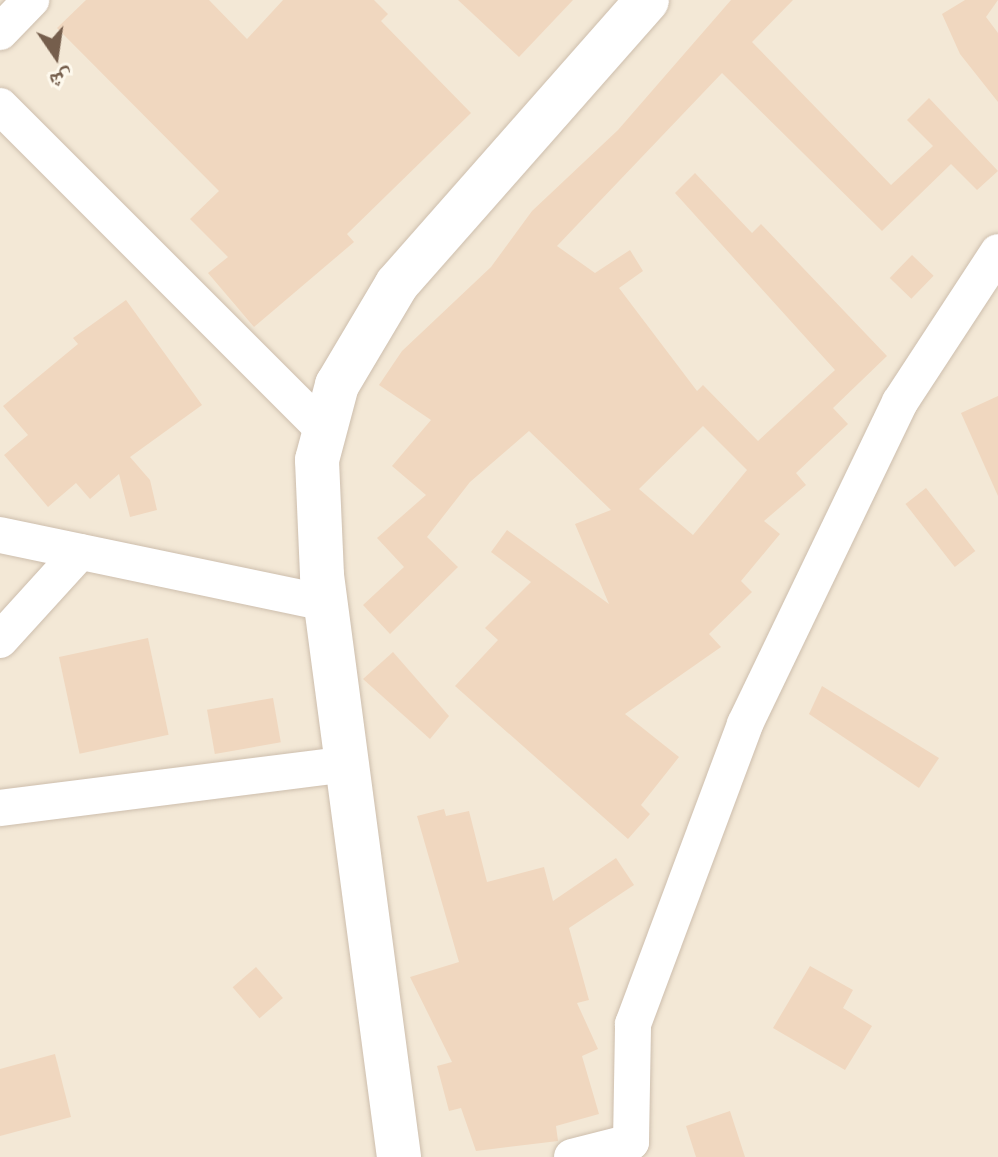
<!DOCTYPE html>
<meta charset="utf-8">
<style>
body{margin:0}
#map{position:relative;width:998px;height:1157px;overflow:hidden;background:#fcf5e7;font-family:"Nunito Sans","Noto Naskh Arabic",sans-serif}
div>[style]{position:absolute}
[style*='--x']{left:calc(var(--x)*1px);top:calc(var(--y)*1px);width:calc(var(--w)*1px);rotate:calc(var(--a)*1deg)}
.residential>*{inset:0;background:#f3e8d6;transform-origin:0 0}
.building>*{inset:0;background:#f0d7bf;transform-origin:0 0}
.roads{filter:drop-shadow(0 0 2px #cdbead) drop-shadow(0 0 2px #cdbead)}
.street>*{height:36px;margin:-18px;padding:0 18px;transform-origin:18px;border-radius:18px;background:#fff}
.secondary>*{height:44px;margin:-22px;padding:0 22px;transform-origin:22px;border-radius:22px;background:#fff}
span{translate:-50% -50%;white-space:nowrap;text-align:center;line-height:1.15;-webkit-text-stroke:7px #fef9ed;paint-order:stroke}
.north{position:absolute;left:16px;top:16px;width:80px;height:80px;-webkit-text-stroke:6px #fef9ed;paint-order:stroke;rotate:167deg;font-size:22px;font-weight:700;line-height:32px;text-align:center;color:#755e4c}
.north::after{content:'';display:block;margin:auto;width:28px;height:36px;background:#755e4c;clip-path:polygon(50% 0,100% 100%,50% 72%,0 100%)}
</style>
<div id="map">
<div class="residential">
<div style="left:0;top:0;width:998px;height:1157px"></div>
</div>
<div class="building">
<div style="clip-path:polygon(86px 0,209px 0,247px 39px,283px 0,374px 0,388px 14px,381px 21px,471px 113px,347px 234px,354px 242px,254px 327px,208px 273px,228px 257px,190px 219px,219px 191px,57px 28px)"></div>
<div style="clip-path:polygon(458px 0,573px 0,519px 57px)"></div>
<div style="clip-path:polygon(evenodd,731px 0,793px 0,752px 42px,891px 185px,933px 146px,907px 120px,929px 98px,998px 171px,977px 190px,951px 164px,882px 231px,722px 73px,557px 246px,595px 273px,630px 250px,643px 271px,619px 288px,697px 391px,703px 385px,758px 441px,835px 370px,675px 193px,695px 173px,752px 233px,761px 224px,887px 356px,833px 408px,848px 424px,796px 473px,806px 485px,764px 521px,780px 534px,741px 581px,752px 592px,709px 634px,721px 647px,625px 714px,679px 757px,641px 805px,650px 814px,628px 839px,455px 686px,498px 640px,485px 628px,531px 582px,491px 552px,507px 530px,609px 604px,575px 524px,611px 510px,529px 431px,470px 482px,427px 537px,458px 567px,390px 634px,363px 605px,404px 567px,377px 538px,426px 495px,392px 466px,431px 420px,379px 385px,402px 351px,491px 267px,532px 211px,618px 130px,731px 0,703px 426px,747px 470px,693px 535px,639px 489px,703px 426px)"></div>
<div style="clip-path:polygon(965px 0,998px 0,986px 17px,998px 33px,998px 102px,960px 54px,942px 14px)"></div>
<div style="left:912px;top:255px;width:30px;height:32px;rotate:44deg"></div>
<div style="clip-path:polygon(126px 300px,202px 405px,130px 457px,150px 480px,157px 510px,130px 517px,119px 474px,90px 499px,76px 483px,48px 507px,4px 455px,28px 435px,3px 406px,78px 344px,73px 338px)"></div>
<div style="clip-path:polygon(998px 396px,998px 496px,961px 413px)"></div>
<div style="left:926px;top:488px;width:80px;height:26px;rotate:52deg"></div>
<div style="left:148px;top:638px;width:99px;height:91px;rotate:78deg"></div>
<div style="clip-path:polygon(393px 652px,449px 716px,430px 739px,363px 679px)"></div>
<div style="clip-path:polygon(822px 686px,939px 758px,919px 788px,809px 714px)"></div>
<div style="left:273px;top:698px;width:45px;height:67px;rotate:80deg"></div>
<div style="clip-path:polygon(444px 809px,446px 816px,469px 811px,487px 882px,544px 867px,553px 901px,616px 858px,634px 885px,569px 928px,589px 1000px,577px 1003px,598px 1049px,582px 1056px,599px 1114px,556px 1126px,558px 1141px,476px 1151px,461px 1108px,449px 1111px,437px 1066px,452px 1062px,410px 977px,459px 962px,417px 816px)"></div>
<div style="clip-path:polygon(810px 966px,853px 990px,843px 1008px,872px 1026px,845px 1070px,773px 1028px)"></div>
<div style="left:256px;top:967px;width:41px;height:31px;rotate:49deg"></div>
<div style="clip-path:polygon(55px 1054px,71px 1117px,0 1136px,0 1069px)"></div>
<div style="clip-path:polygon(730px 1111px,745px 1157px,696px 1157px,686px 1126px)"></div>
</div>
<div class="roads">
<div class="street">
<div style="--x:0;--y:32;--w:45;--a:-45.9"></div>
<div style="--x:0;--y:106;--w:460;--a:45"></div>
<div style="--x:0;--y:535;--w:332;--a:11.8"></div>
<div style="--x:0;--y:640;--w:119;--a:-47.7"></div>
<div style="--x:0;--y:808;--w:349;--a:-7.2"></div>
<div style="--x:572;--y:1157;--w:61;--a:-14.3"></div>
<div style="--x:631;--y:1142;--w:118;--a:-89"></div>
<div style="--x:633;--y:1024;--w:320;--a:-69.5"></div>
<div style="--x:745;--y:724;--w:357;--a:-64.3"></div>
<div style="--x:900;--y:402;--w:179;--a:-56.8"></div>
</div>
<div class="secondary">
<div style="--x:399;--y:1157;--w:587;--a:-97.54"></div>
<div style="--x:322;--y:575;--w:115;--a:-92.5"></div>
<div style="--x:317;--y:460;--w:78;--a:-75.1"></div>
<div style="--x:337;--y:385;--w:117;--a:-59.3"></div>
<div style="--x:397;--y:284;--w:378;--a:-48.6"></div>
</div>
</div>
<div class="north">ش</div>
</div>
